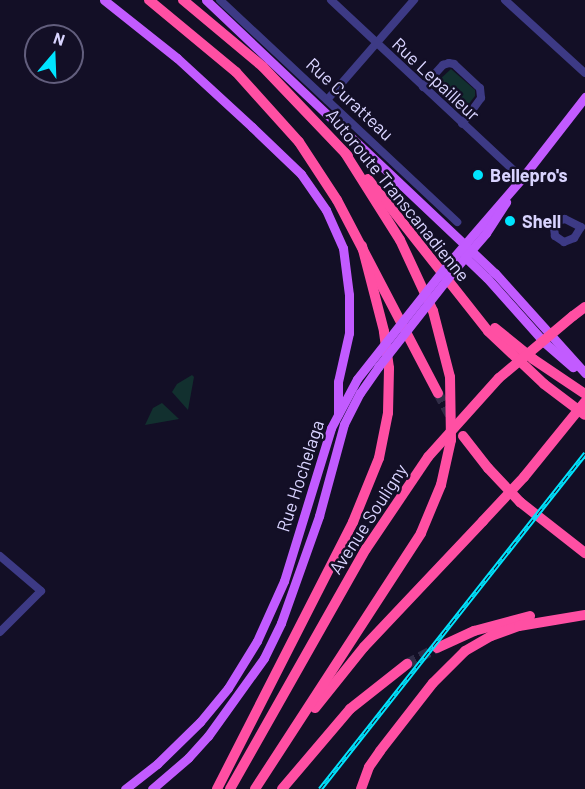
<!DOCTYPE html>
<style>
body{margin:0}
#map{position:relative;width:585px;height:789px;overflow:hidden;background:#130f26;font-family:Barlow,sans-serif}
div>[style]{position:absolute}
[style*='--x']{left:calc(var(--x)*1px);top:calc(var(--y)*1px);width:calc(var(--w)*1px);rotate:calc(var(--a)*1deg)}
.green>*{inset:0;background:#12302f}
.highway-tunnel>*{height:10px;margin-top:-5px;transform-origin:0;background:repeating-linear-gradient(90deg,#312d47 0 10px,transparent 0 15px)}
.minor>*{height:8px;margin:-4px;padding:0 4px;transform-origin:4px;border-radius:4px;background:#3d3a85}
.major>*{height:9px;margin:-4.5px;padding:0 4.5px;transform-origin:4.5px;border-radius:4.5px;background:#c25bff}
.highway>*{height:10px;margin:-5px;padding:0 5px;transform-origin:5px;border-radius:5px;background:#ff4fa3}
.rail>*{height:4.5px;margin-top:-2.25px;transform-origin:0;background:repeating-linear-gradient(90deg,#130f26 0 7px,#00e5ff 0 14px);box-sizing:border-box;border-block:2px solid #00e5ff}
.major-bridge>*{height:9px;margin:-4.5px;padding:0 4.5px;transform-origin:4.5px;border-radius:4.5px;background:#c25bff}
.highway-bridge>*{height:10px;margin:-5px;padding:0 5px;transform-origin:5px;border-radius:5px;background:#ff4fa3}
.dots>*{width:16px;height:16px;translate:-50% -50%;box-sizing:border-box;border:3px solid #130f26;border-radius:50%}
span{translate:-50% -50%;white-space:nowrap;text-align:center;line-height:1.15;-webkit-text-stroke:5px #130f26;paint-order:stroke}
.street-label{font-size:18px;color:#d9d4ff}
.poi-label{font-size:18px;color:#d9d4ff;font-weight:700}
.left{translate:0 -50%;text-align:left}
.north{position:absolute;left:24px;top:24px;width:60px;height:60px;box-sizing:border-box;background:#130f26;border:2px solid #625e7d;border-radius:50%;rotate:19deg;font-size:16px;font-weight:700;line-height:24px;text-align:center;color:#d9d4ff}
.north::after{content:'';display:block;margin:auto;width:21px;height:27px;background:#00e5ff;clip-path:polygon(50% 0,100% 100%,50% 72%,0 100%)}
</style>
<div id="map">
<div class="green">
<div style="clip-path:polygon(451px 69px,475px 90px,475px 96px,464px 110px,436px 89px,437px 82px)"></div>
<div style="clip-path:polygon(192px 375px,194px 377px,188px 410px,172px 392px,177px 384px)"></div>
<div style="clip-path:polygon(162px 403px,179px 419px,145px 425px,153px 408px)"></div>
</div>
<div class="highway-tunnel">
<div style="--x:438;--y:393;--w:30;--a:62"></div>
<div style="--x:407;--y:664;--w:34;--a:-28"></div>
</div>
<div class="minor">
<div style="--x:220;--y:0;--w:325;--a:43.1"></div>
<div style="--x:331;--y:0;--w:261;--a:43"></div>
<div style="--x:505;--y:0;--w:108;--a:42.4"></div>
<div style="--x:423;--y:87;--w:30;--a:-48"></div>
<div style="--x:443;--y:65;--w:6;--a:-18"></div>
<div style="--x:449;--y:63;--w:5;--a:11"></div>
<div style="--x:454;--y:64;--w:35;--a:43"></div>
<div style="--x:480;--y:88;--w:10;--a:84"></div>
<div style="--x:481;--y:98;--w:32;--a:126"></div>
<div style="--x:327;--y:100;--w:133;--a:-49"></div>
<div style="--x:565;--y:219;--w:18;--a:27"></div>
<div style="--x:581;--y:227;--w:13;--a:122"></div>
<div style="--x:574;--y:238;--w:11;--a:158"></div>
<div style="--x:564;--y:242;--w:11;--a:-146"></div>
<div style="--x:555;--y:236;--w:8;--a:-97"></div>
<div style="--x:554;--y:228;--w:8;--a:-60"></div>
<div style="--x:558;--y:221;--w:7;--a:-16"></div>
<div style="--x:0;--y:556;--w:54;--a:40.5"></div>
<div style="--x:41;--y:591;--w:58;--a:135"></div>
</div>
<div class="major">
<div style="--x:104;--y:0;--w:93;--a:38.5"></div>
<div style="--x:177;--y:58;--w:102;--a:42.6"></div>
<div style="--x:252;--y:127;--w:68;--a:43.8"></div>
<div style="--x:301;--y:174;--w:44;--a:55.2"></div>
<div style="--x:326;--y:210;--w:42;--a:65.9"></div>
<div style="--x:343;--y:248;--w:47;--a:82.7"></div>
<div style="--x:349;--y:295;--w:38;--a:90"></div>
<div style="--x:349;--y:333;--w:50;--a:102.7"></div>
<div style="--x:338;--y:382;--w:32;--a:90"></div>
<div style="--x:206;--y:0;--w:398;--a:43.4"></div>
<div style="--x:495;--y:273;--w:135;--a:48"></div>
<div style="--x:464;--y:243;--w:14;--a:86"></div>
<div style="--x:465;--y:257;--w:30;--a:44"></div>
<div style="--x:487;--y:278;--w:87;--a:48.3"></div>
<div style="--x:545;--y:343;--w:37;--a:41"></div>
<div style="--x:447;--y:265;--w:115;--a:-49.2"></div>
<div style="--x:522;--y:178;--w:103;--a:-52.1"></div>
<div style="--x:454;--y:270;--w:49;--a:-49.1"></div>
<div style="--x:486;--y:233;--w:37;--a:-57"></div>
<div style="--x:125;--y:789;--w:41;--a:-38"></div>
<div style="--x:157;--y:764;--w:60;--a:-44.3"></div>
<div style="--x:200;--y:722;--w:44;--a:-50.5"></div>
<div style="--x:228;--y:688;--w:55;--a:-58.3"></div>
<div style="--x:257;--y:641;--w:66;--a:-65.8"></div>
<div style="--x:284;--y:581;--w:160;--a:-72.9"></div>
<div style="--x:331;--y:428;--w:55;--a:-62"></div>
<div style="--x:152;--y:789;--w:48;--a:-40.7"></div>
<div style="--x:188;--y:758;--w:30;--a:-48"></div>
<div style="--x:208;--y:736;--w:96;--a:-54.3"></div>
<div style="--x:264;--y:658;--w:39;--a:-64"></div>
<div style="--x:281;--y:623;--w:114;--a:-70.4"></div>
<div style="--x:319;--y:516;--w:95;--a:-74.8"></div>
<div style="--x:344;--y:424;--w:35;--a:-63"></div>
<div style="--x:360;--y:393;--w:32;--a:-55"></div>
</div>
<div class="highway">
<div style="--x:149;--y:0;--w:113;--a:39.6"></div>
<div style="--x:236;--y:72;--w:94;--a:48"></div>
<div style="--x:299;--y:142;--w:69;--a:56.8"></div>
<div style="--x:337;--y:200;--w:218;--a:62.4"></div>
<div style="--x:183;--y:0;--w:104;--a:39.9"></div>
<div style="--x:263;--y:67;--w:123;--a:46.3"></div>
<div style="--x:368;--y:179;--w:194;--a:51.7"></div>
<div style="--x:488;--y:331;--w:77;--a:43.4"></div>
<div style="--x:544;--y:384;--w:51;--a:37.1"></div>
<div style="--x:573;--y:316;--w:15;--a:-37"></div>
<div style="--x:495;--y:328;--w:49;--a:39.2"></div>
<div style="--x:533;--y:359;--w:63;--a:33.9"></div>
<div style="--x:463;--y:436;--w:41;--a:52"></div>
<div style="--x:488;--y:468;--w:47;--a:46.7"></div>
<div style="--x:520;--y:502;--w:83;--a:38.1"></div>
<div style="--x:437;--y:648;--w:41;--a:-24.7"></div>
<div style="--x:474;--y:631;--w:58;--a:-15"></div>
<div style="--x:315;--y:708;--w:78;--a:-51.2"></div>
<div style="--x:364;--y:647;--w:173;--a:-46.6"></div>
<div style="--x:217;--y:789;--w:300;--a:-63"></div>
<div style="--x:353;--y:522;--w:69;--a:-67.9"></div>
<div style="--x:379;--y:458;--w:46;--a:-78.7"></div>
<div style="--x:388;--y:413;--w:45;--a:-88.7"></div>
<div style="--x:389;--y:368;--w:37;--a:-98"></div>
<div style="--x:384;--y:331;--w:88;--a:-104.5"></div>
<div style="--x:230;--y:789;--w:276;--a:-60.5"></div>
<div style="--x:366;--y:549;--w:111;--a:-56"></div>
<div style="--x:255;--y:789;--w:305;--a:-57"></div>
<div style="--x:421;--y:533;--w:52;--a:-67.4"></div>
<div style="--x:441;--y:485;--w:46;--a:-77.5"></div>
<div style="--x:451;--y:440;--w:63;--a:-90.9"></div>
<div style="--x:450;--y:377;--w:68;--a:-104.4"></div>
<div style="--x:433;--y:311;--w:78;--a:-114.9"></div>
<div style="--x:400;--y:240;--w:103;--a:-122.3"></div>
<div style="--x:282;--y:789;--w:105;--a:-49.6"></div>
<div style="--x:350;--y:709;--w:73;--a:-38.3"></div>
<div style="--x:361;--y:789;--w:23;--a:-70"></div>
<div style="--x:369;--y:767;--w:19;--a:-55"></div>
<div style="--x:380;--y:751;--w:86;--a:-52.1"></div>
<div style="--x:433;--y:683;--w:45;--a:-45"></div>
<div style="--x:465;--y:651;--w:30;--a:-30"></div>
<div style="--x:491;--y:636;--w:30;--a:-20"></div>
<div style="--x:519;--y:626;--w:67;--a:-9.5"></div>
</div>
<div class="rail">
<div style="--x:320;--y:789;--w:428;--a:-51.7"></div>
</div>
<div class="major-bridge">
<div style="--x:378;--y:367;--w:123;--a:-51.9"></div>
<div style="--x:357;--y:379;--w:145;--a:-51.7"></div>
</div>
<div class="highway-bridge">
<div style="--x:428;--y:457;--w:106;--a:-48.1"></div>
<div style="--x:499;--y:378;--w:97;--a:-40"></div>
<div style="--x:483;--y:521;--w:60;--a:-47"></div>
<div style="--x:524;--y:477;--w:97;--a:-50.9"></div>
</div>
<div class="dots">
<div style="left:478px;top:175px;background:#00e5ff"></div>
<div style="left:510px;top:221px;background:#00e5ff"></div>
</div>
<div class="street-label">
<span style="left:436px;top:79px;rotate:43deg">Rue Lepailleur</span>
<span style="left:350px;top:99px;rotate:43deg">Rue Curatteau</span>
<span style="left:398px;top:195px;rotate:51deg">Autoroute Transcanadienne</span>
<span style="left:300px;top:476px;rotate:-72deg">Rue Hochelaga</span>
<span style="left:368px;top:519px;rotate:-57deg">Avenue Souligny</span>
</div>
<div class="poi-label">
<span class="left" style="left:490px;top:175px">Bellepro's</span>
<span class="left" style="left:522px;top:221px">Shell</span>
</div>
<div class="north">N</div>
</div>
